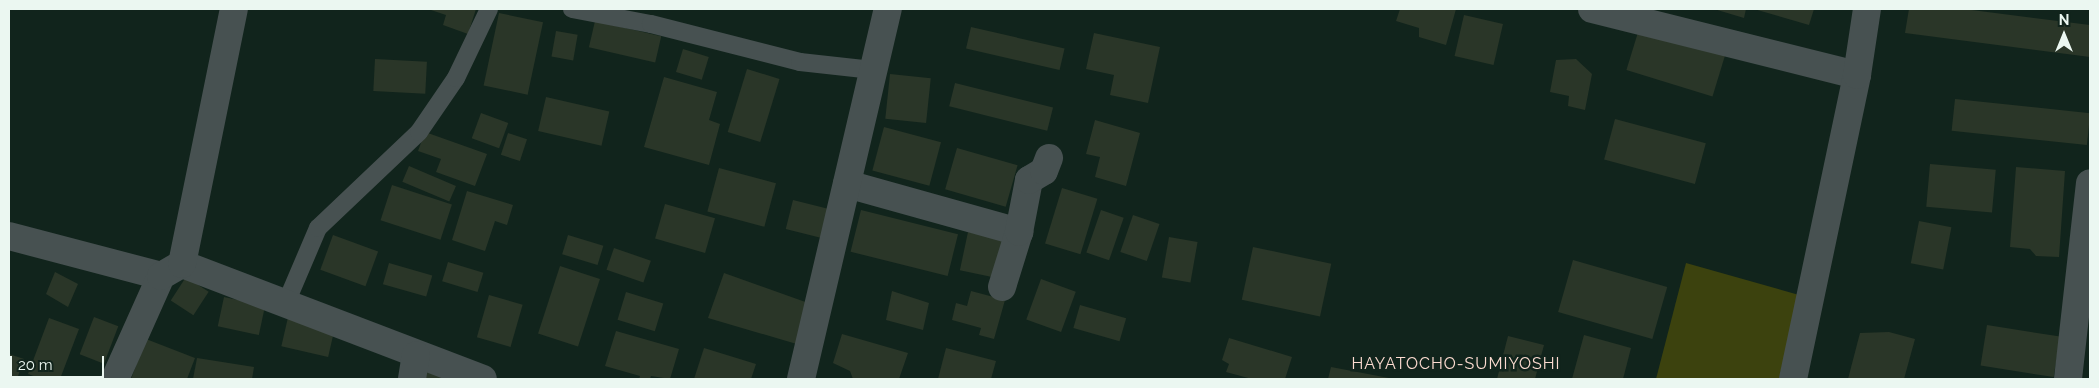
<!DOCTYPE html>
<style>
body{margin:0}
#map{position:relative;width:2099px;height:388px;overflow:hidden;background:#11241c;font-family:Raleway,sans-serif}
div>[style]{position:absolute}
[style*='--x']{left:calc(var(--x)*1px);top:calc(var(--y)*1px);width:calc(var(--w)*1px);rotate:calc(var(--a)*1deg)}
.green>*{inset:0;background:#3c420e}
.building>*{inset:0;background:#2a3628;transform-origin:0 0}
.lane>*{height:18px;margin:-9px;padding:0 9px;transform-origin:9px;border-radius:9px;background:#475151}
.street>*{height:28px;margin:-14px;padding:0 14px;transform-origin:14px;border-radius:14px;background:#475151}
span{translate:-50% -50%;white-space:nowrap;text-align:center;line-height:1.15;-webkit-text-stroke:5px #11241c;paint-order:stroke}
.quarter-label{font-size:16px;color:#fddcd1;letter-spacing:1px}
.frame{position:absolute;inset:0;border:10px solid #ebf7f1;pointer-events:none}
.north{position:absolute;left:2039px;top:10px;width:50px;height:50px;-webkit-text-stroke:4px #11241c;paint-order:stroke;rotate:0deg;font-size:14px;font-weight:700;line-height:20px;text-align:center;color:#ebf7f1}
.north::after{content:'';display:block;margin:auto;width:18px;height:22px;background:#ebf7f1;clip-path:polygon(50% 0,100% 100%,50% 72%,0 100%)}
.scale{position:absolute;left:10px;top:356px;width:94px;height:22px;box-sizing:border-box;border:2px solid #ebf7f1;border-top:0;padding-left:6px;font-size:15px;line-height:18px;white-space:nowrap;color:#ebf7f1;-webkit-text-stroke:4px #11241c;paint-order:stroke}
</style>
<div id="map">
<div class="green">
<div style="clip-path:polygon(1686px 263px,1799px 295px,1779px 379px,1656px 379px)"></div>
</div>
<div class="building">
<div style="clip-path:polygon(428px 9px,476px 9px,468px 34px,443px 25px,446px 15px)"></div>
<div style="clip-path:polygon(1400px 9px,1456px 9px,1446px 45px,1419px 37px,1419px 28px,1396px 21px)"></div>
<div style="clip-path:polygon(1714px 9px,1746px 9px,1744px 18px)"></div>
<div style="clip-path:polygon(1754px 9px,1814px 9px,1809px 25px)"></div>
<div style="clip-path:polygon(1909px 9px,1964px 9px,2090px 25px,2090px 57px,1905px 33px)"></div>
<div style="left:499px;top:13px;width:45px;height:74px;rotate:12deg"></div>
<div style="left:1464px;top:15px;width:40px;height:42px;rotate:13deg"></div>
<div style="left:595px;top:21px;width:68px;height:27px;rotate:13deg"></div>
<div style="left:971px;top:27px;width:96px;height:22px;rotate:13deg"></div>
<div style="left:1639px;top:29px;width:90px;height:43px;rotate:17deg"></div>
<div style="left:556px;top:31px;width:22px;height:26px;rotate:10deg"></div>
<div style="clip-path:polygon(1094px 33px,1160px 47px,1148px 103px,1110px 95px,1114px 75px,1086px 69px)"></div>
<div style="left:683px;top:49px;width:27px;height:24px;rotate:17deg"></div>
<div style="left:375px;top:59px;width:52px;height:32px;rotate:3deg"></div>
<div style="clip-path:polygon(1576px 59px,1592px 74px,1585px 110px,1568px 106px,1569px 96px,1550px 92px,1556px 60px)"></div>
<div style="left:747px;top:69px;width:34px;height:66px;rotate:17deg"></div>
<div style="left:890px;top:74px;width:41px;height:45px;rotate:6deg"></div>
<div style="clip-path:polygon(664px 77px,717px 92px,709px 120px,720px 124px,709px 165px,644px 147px)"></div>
<div style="left:955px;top:83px;width:101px;height:24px;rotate:14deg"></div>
<div style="left:546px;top:97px;width:65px;height:35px;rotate:13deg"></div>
<div style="left:1955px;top:99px;width:136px;height:32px;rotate:6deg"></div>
<div style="left:481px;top:113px;width:29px;height:27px;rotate:20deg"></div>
<div style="left:1615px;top:119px;width:94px;height:42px;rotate:15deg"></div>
<div style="clip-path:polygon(1095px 120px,1140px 133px,1126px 186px,1095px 177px,1100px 157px,1086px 154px)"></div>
<div style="left:884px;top:127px;width:59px;height:45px;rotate:15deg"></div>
<div style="clip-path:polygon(425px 132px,487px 154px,475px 186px,436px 172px,441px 159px,418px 151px)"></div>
<div style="left:508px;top:133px;width:20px;height:23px;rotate:18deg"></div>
<div style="left:957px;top:148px;width:63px;height:43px;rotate:16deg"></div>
<div style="left:1930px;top:164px;width:66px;height:43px;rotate:5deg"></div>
<div style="left:409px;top:166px;width:51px;height:17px;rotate:23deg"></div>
<div style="clip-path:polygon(2016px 167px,2065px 171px,2059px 257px,2036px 256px,2030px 249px,2010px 247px)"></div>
<div style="left:719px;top:168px;width:59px;height:45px;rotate:15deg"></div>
<div style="left:392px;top:185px;width:63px;height:37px;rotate:18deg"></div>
<div style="left:1062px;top:188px;width:37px;height:58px;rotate:17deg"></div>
<div style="clip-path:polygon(467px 191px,513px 205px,507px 225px,495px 221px,485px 251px,452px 240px)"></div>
<div style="left:793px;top:200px;width:37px;height:30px;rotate:14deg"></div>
<div style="left:665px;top:204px;width:52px;height:36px;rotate:16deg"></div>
<div style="left:861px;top:210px;width:100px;height:43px;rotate:14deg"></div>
<div style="left:1101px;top:210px;width:24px;height:45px;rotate:19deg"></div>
<div style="left:1133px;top:215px;width:28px;height:39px;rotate:19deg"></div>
<div style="left:1919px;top:221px;width:33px;height:43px;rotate:11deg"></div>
<div style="left:968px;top:232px;width:39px;height:39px;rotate:12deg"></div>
<div style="left:333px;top:235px;width:48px;height:37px;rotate:20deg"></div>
<div style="left:568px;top:235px;width:37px;height:20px;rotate:17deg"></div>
<div style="left:1169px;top:237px;width:29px;height:41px;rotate:10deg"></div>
<div style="left:1253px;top:247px;width:80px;height:54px;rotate:12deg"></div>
<div style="left:614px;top:248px;width:39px;height:23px;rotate:19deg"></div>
<div style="left:1573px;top:260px;width:98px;height:54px;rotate:16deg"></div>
<div style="left:448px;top:262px;width:37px;height:20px;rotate:17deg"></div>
<div style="left:389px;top:263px;width:45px;height:22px;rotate:16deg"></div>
<div style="left:560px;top:266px;width:42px;height:71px;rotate:18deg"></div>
<div style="clip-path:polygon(55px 272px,78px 284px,68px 307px,46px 294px)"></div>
<div style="clip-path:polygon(724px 273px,811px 304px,800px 345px,708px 318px)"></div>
<div style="left:186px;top:277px;width:27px;height:28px;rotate:33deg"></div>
<div style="left:1041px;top:279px;width:37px;height:43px;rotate:20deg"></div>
<div style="clip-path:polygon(892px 291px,929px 303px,923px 330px,886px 320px)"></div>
<div style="clip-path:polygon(971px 291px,1005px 300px,994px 339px,979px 335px,981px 328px,952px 320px,956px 303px,967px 306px)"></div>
<div style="left:626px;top:292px;width:39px;height:29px;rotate:17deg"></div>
<div style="left:489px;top:295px;width:35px;height:44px;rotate:16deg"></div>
<div style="left:224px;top:297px;width:42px;height:30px;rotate:12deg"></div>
<div style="left:1080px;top:305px;width:48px;height:24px;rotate:16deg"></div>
<div style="left:289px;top:313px;width:48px;height:34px;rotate:13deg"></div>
<div style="left:94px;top:317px;width:26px;height:40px;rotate:21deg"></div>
<div style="clip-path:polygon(49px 318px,79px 329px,60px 379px,42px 379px,28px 374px)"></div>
<div style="left:1987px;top:325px;width:74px;height:41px;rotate:9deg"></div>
<div style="clip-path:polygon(616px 331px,679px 349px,670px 379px,651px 376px,650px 379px,639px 379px,640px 376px,605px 366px)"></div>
<div style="clip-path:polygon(1889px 332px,1915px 339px,1904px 379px,1848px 379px,1860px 333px)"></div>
<div style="clip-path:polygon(842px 334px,908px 353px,899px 379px,853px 379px,850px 371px,833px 363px)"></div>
<div style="clip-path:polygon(1584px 335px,1631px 348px,1623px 379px,1572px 379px)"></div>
<div style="clip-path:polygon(1508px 336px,1544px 345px,1535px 379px,1497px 379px)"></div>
<div style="clip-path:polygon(1229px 338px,1292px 357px,1285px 379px,1252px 379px,1226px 372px,1229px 364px,1222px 360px)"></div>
<div style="clip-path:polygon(146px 339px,195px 358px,187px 379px,131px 379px)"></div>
<div style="clip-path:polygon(704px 348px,756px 364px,751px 379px,694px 379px)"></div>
<div style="clip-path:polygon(946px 348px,996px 361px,991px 379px,938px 379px)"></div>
<div style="clip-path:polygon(9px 354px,24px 359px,17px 379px,9px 379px)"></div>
<div style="clip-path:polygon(197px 358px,254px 367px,252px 379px,193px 379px)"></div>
<div style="clip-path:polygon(1331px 367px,1389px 378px,1389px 379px,1328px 379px)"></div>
<div style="clip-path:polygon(424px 368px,452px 379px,422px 379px)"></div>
</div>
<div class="lane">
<div style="--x:572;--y:9;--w:80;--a:10.8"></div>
<div style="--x:651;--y:24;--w:154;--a:14.3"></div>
<div style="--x:800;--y:62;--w:73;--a:6.3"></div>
<div style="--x:286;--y:303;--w:82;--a:-66.9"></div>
<div style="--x:318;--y:228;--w:139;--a:-43.5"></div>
<div style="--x:419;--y:132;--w:65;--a:-55.6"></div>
<div style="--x:456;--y:78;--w:76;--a:-64.4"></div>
</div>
<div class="street">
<div style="--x:1592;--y:9;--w:273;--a:14"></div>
<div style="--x:847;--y:184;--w:179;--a:15.6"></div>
<div style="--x:9;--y:236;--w:157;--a:14.7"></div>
<div style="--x:182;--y:264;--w:322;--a:20.9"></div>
<div style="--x:1002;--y:287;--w:58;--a:-72.8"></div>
<div style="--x:1019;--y:232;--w:53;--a:-79.1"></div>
<div style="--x:1029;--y:180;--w:17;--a:-31"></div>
<div style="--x:1044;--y:171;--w:14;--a:-69"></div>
<div style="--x:115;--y:379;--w:113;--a:-65.9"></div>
<div style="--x:161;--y:276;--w:24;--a:-30"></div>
<div style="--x:182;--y:264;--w:260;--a:-78.5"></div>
<div style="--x:412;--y:379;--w:24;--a:-81"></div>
<div style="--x:801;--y:379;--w:380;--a:-76.8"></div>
<div style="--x:1793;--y:379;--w:311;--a:-78.1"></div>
<div style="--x:1857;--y:75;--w:67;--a:-81.4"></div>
<div style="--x:2068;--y:379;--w:197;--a:-83.6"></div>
</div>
<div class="quarter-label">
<span style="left:1456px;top:364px">HAYATOCHO-SUMIYOSHI</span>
</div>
<div class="frame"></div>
<div class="north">N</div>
<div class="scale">20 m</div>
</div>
